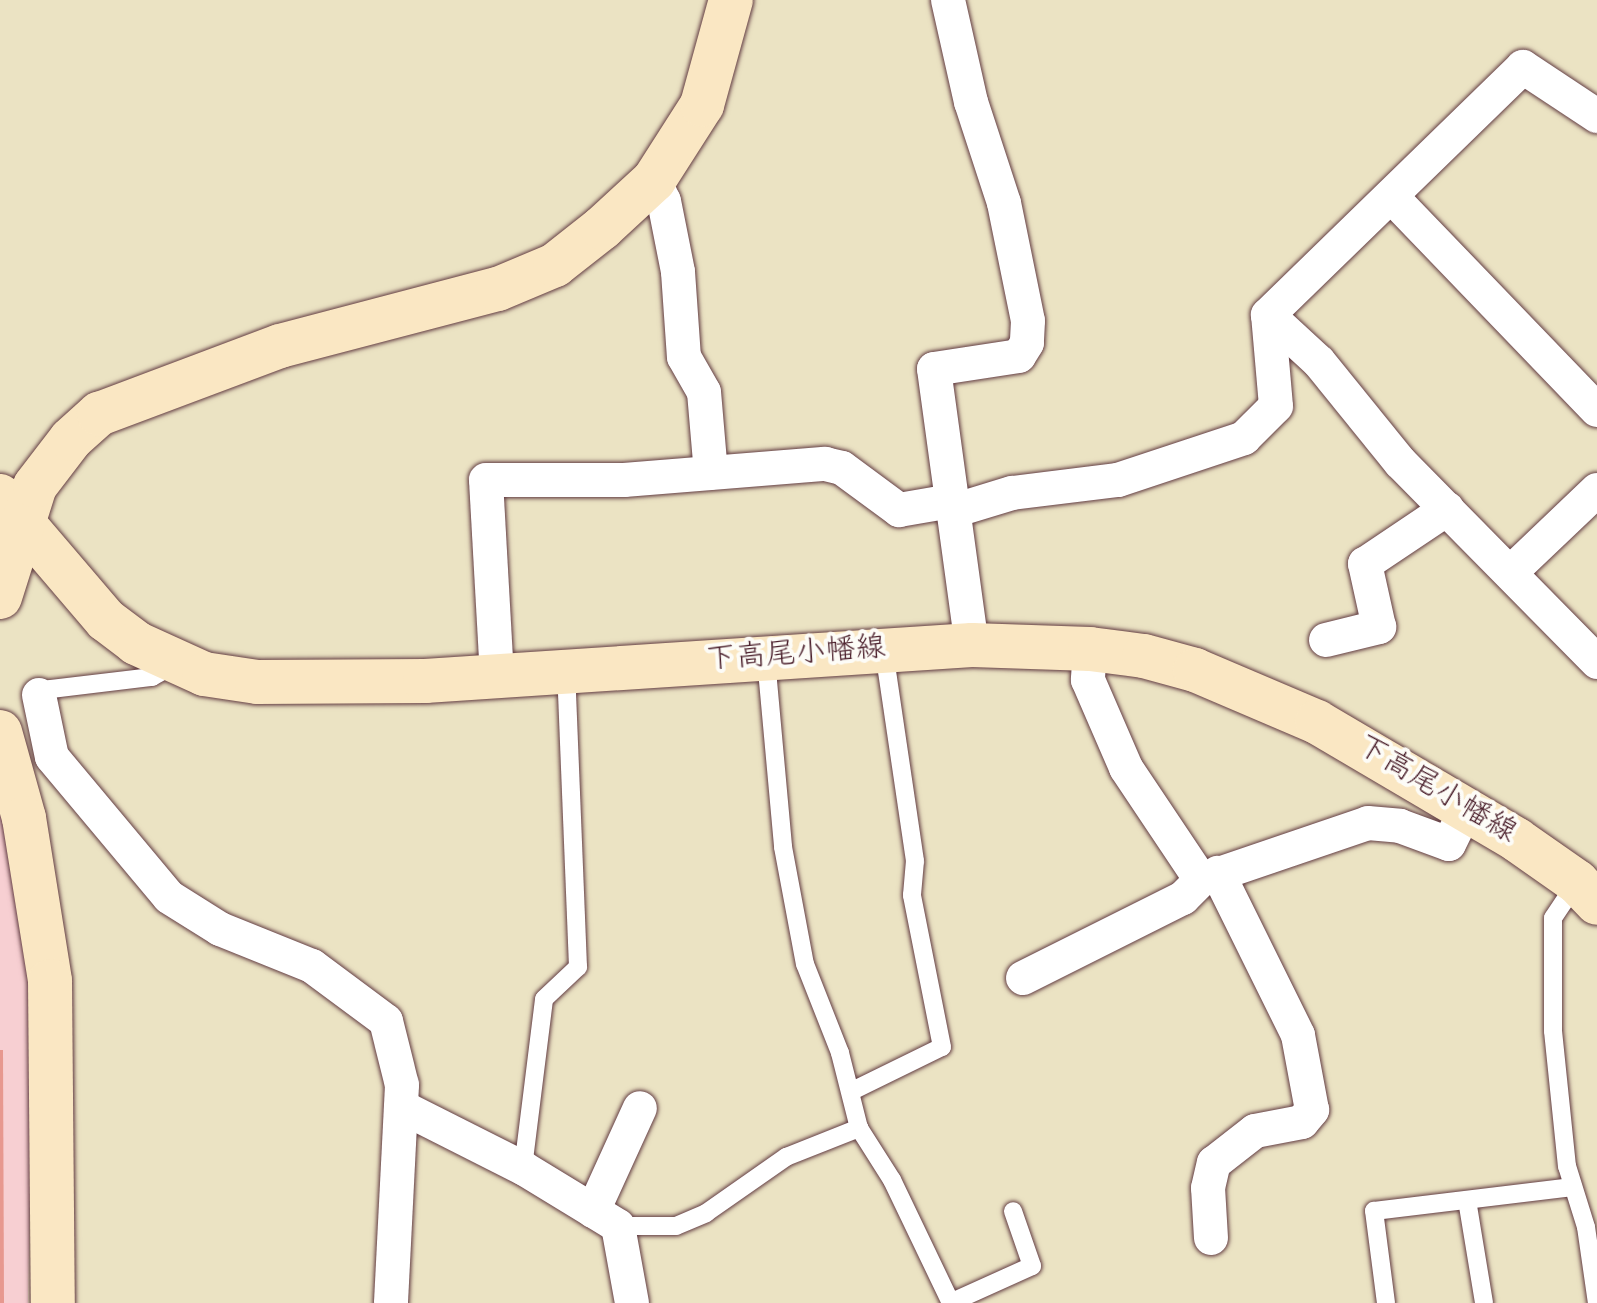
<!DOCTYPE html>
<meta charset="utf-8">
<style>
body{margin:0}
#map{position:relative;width:1597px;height:1303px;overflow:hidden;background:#ebe3c3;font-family:Dekko,"Klee One",sans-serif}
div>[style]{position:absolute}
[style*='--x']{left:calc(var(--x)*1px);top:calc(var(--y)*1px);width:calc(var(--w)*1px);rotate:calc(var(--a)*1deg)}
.built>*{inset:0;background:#f7cfd2}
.building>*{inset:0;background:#e7988f}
.roads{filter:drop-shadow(0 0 2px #623c42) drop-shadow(0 0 2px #623c42)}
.lane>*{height:18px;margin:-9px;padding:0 9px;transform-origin:9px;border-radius:9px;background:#fff}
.street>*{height:34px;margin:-17px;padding:0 17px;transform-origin:17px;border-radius:17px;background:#fff}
.secondary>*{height:44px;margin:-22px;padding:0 22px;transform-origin:22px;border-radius:22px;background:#fae7c3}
span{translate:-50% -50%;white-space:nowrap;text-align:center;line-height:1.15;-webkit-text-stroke:8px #fdfcf7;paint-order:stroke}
.street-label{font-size:30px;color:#4a1f2b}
</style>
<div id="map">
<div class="built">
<div style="clip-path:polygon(0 794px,27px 921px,33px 1023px,28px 1303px,0 1303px)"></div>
</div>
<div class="building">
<div style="clip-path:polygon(0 1050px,3px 1050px,4px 1303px,0 1303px)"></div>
</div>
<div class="roads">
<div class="lane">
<div style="--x:766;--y:659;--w:189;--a:84.8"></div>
<div style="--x:783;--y:847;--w:119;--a:79.4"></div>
<div style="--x:805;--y:964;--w:96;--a:68.5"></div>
<div style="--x:840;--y:1053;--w:77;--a:75.8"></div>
<div style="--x:859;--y:1128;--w:62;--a:57.6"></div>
<div style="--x:892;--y:1180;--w:136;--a:64.4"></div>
<div style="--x:39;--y:695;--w:13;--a:-27"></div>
<div style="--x:51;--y:689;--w:102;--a:-6.8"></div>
<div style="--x:152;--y:677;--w:26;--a:-29"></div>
<div style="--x:1577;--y:882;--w:43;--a:123.7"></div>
<div style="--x:1553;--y:918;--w:113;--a:90"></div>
<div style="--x:1553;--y:1031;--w:136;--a:84.1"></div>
<div style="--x:1567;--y:1166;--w:64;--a:72.7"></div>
<div style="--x:1586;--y:1227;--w:77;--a:81.8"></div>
<div style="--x:852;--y:1091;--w:100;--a:-26.1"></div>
<div style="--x:942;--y:1047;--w:155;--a:-101.2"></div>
<div style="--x:912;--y:895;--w:34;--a:-85"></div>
<div style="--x:915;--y:861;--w:211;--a:-98.4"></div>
<div style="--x:523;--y:1168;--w:170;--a:-82.9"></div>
<div style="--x:544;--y:999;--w:47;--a:-43.3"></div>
<div style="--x:578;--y:967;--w:295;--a:-92.3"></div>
<div style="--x:1467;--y:1200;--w:104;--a:80.6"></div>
<div style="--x:618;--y:1226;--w:58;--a:0"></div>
<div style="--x:676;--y:1226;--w:33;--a:-23"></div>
<div style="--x:706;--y:1213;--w:98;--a:-35"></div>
<div style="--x:786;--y:1157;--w:79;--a:-21.7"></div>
<div style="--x:950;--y:1303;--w:90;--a:-24.3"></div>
<div style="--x:1032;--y:1266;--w:58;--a:-109.1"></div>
<div style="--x:1386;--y:1303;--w:93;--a:-97.4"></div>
<div style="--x:1374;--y:1211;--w:198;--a:-6.9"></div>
</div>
<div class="street">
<div style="--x:948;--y:0;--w:105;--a:77.3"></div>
<div style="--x:971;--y:102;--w:106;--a:71.9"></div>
<div style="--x:1004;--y:203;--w:120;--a:78.5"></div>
<div style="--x:1028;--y:321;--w:22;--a:93"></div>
<div style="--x:1027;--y:343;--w:15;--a:122"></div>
<div style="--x:1019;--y:356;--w:86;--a:171.3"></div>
<div style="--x:934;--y:369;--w:279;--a:82.2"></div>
<div style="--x:1597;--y:116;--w:89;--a:-146.5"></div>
<div style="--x:1523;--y:67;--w:356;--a:135.8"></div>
<div style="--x:1268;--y:315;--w:69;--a:42.7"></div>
<div style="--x:1319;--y:362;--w:129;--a:51"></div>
<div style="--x:1400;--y:462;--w:281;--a:45.4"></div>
<div style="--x:654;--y:180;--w:23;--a:65"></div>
<div style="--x:664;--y:201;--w:72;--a:78.8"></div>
<div style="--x:678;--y:272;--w:85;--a:86"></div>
<div style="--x:684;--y:357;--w:40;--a:60.3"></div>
<div style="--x:704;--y:392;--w:81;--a:85.1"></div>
<div style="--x:1391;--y:196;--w:297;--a:46.1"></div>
<div style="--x:953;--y:511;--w:62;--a:-17"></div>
<div style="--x:1012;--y:493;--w:107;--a:-7"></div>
<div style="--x:1118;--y:480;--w:133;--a:-18.4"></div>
<div style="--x:1244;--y:438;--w:45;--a:-45"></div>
<div style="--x:1276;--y:406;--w:91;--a:-95"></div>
<div style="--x:1511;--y:572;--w:119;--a:-43.6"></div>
<div style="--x:1326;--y:640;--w:55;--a:-13.8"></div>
<div style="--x:1379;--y:627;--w:65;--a:-102.5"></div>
<div style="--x:1365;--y:564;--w:99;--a:-33.9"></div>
<div style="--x:1090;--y:649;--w:31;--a:94"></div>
<div style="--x:1088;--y:680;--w:96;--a:66.6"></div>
<div style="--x:1126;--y:768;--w:135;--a:56.2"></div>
<div style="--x:1201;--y:880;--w:176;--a:-18.8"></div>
<div style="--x:1368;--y:823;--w:32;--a:5"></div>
<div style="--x:1400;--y:826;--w:52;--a:20.2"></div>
<div style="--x:1449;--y:844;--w:39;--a:-64"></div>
<div style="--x:497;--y:677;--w:197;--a:-93.2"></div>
<div style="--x:486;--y:480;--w:138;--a:0"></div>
<div style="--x:624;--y:480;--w:202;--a:-4.6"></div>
<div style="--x:825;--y:464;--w:17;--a:13"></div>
<div style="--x:842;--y:468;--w:71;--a:36.4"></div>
<div style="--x:899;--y:510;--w:53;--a:-9.8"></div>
<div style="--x:39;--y:695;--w:63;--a:78.2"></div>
<div style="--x:52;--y:757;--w:182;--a:50.1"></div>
<div style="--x:169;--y:897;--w:60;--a:32.1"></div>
<div style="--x:220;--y:929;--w:99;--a:21.9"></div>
<div style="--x:312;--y:966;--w:92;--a:36.6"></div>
<div style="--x:386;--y:1021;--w:66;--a:76"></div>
<div style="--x:402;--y:1085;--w:218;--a:92.9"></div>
<div style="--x:1023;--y:978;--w:179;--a:-26.6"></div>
<div style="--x:1183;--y:898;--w:25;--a:-45"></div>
<div style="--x:402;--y:1107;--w:136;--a:26.8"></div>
<div style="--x:523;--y:1168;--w:111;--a:31.4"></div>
<div style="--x:618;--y:1226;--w:78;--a:79.7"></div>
<div style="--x:593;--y:1211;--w:113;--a:-65.5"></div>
<div style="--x:1211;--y:1238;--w:50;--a:-93.4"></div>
<div style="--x:1208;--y:1188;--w:26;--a:-77"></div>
<div style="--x:1214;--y:1163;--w:52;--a:-38"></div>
<div style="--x:1255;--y:1131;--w:48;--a:-10.8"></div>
<div style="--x:1302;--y:1122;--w:16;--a:-50"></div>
<div style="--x:1312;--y:1110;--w:76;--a:-100.6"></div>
<div style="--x:1298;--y:1035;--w:181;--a:-116.3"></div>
</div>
<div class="secondary">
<div style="--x:0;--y:496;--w:163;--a:49.5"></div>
<div style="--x:106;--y:620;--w:38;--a:37"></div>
<div style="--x:136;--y:643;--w:75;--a:24.5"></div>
<div style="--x:204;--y:674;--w:54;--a:8.6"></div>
<div style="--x:257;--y:682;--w:168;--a:-0.3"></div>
<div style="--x:425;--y:681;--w:548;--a:-3.77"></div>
<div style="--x:972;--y:645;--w:118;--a:1.9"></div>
<div style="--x:1090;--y:649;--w:54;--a:7.4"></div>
<div style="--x:1144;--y:656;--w:53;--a:15.4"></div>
<div style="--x:1195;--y:670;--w:133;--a:23.1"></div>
<div style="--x:1317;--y:722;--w:232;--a:30.5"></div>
<div style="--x:1517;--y:840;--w:73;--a:35"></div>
<div style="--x:1577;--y:882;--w:29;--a:46"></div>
<div style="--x:0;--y:597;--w:116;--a:-72.5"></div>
<div style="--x:35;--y:486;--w:59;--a:-52.5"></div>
<div style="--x:71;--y:439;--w:38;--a:-42"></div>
<div style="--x:99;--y:414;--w:193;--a:-20.6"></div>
<div style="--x:280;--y:346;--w:225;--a:-14.7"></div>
<div style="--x:498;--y:289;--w:62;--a:-22.8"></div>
<div style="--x:555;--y:265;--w:60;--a:-38.2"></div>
<div style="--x:602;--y:228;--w:71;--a:-42.7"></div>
<div style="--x:654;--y:180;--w:89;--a:-57.4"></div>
<div style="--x:702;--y:105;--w:109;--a:-74.6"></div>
<div style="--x:0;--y:732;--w:89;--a:74.4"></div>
<div style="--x:24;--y:818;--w:165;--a:80.9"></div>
<div style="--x:50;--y:981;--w:322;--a:89.5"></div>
</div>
</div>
<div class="street-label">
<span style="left:796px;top:657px;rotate:-4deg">下高尾小幡線</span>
<span style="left:1435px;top:792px;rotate:31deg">下高尾小幡線</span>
</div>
</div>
